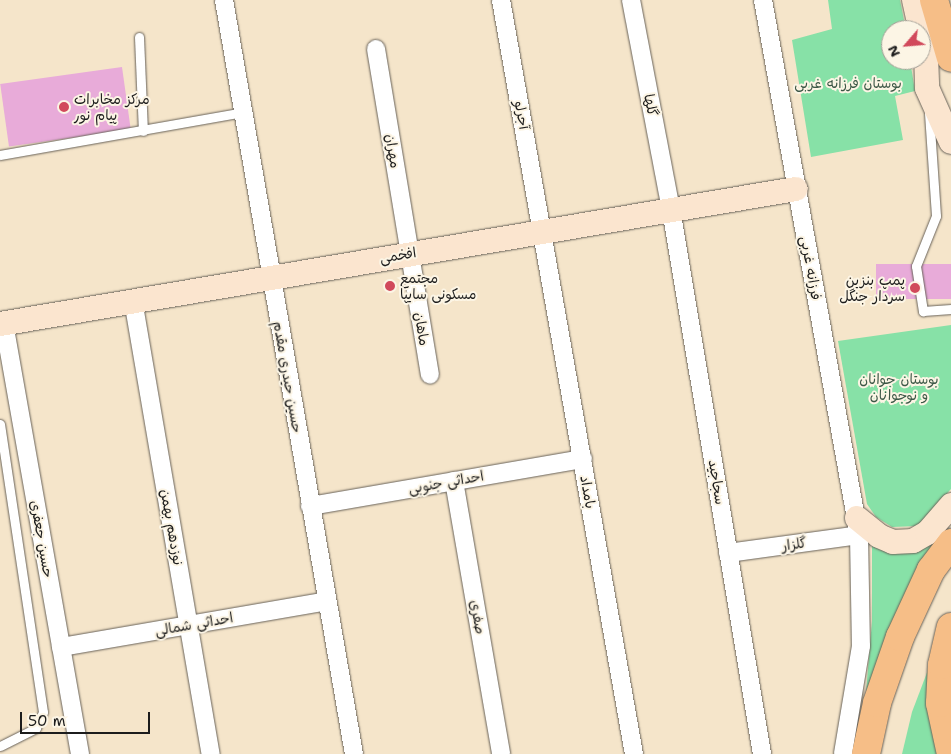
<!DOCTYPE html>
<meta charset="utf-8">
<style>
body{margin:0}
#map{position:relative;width:951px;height:754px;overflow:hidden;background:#f5e5ca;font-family:"Shantell Sans","Playpen Sans Arabic",sans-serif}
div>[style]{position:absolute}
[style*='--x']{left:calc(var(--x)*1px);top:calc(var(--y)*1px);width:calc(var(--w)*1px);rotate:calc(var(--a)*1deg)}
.green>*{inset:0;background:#87e1a7}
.building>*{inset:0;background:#e8abd9;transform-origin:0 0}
.roads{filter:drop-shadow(0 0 1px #686259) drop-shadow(0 0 1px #686259)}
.lane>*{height:9px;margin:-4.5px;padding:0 4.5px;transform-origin:4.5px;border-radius:4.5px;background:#fff}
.street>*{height:18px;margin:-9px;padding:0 9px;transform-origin:9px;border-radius:9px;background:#fff}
.secondary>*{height:24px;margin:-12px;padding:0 12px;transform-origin:12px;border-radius:12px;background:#fbe5cf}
.highway>*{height:28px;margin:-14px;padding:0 14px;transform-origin:14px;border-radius:14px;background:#f6be87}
.dots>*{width:14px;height:14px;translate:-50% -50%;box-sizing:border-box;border:2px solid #fcf5e5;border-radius:50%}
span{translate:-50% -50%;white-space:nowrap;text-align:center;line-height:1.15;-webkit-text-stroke:4px #fcf5e5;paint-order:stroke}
.park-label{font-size:14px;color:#3c5746}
.poi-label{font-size:14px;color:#1c1c1c}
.left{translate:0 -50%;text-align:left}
.right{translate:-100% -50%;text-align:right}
.street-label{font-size:14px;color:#1c1c1c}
.north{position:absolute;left:881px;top:20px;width:50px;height:50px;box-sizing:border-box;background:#fcf5e5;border:1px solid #a29e95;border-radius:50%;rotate:243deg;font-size:14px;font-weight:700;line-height:20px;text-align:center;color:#1c1c1c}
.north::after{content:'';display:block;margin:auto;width:18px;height:22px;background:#d1495b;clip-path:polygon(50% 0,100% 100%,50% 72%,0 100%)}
.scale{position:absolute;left:20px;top:712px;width:130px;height:22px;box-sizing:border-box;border:2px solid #1c1c1c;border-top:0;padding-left:6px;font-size:15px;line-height:18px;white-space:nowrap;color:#1c1c1c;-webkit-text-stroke:4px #fcf5e5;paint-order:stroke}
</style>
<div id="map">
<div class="green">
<div style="clip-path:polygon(828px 0,900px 0,906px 30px,891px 30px,891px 60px,910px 60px,915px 91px,895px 96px,903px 140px,811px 157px,792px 40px,832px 29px)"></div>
<div style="clip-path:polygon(951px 325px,951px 489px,918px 526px,892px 527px,876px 517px,867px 504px,838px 341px)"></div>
<div style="clip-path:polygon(872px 542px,906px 552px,941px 542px,878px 660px,866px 692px,872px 621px)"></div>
<div style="clip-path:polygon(931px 662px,940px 754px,902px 754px,912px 712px)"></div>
</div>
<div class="building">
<div style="left:122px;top:67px;width:63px;height:123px;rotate:82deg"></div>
<div style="left:951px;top:264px;width:35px;height:75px;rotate:90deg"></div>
</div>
<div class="roads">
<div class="lane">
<div style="--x:139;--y:37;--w:94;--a:87.6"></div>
<div style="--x:929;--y:113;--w:103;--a:86.1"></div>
<div style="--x:936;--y:216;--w:54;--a:111.8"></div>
<div style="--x:916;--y:266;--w:46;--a:81.2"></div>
<div style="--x:923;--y:311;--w:28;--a:-4"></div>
<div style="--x:0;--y:155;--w:248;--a:-10"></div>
<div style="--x:0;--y:424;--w:291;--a:81.5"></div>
<div style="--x:43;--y:712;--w:17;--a:114"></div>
<div style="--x:36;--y:728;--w:40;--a:153.4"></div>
</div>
<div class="street">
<div style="--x:224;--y:0;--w:765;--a:80.22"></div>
<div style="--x:501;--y:0;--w:766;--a:80"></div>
<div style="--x:631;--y:0;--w:213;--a:79.2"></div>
<div style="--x:671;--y:209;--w:553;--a:80.52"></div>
<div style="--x:763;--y:0;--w:544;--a:79.83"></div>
<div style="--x:859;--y:535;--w:111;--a:89"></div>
<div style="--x:861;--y:646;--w:109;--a:99.5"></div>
<div style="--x:376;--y:49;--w:330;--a:80.6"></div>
<div style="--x:133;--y:300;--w:461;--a:80.3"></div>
<div style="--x:4;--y:323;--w:438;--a:80"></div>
<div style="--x:454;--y:481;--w:277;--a:80.2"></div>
<div style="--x:310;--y:506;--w:277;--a:-9.8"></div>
<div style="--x:728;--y:553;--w:132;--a:-7.8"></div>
<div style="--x:61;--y:647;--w:270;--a:-9.8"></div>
</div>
<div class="secondary">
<div style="--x:914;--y:0;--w:55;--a:77.5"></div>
<div style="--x:926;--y:54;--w:34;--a:88"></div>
<div style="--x:927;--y:88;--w:59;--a:66"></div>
<div style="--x:0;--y:324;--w:807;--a:-9.63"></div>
<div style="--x:857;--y:518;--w:28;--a:39"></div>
<div style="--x:879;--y:536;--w:15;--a:23"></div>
<div style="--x:893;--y:542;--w:20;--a:-3"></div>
<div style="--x:913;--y:541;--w:16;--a:-30"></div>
<div style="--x:927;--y:533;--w:37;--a:-49"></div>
</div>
<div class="highway">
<div style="--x:934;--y:0;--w:60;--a:73.7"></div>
<div style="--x:866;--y:754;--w:52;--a:-77.8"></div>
<div style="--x:877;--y:703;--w:70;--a:-70.8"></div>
<div style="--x:900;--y:637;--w:74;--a:-65.2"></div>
<div style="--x:931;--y:570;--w:34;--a:-53"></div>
<div style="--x:951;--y:754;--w:52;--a:-102.2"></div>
<div style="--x:940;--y:703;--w:38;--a:-87"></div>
<div style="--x:942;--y:665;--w:39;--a:-77"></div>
</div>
</div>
<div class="dots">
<div style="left:64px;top:107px;background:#d1495b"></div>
<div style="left:390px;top:286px;background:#d1495b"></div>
<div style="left:915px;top:288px;background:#d1495b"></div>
</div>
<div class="park-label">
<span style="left:848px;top:83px">بوستان فرزانه غربی</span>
<span style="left:899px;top:387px">بوستان جوانان<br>و نوجوانان</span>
</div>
<div class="poi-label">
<span class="left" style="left:74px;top:107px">مرکز مخابرات<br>پیام نور</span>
<span class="left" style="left:400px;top:286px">مجتمع<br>مسکونی سایپا</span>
<span class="right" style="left:905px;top:288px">پمپ بنزین<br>سردار جنگل</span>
</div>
<div class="street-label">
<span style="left:651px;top:105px;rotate:79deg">گلها</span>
<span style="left:522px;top:115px;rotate:80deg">آجرلو</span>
<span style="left:393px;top:151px;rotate:81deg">مهران</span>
<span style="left:398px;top:255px;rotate:-9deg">افخمی</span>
<span style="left:811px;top:268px;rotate:80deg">فرزانه غربی</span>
<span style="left:422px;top:329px;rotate:81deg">ماهان</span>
<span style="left:288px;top:377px;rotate:80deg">حسین حیدری مقدم</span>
<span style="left:446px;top:482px;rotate:-10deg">احداثی جنوبی</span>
<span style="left:717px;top:482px;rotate:81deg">سجاجید</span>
<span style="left:588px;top:492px;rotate:80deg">بامداد</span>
<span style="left:172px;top:527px;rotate:80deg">نوزدهم بهمن</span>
<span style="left:42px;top:539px;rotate:80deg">حسین جعفری</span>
<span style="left:794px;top:544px;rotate:-8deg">گلزار</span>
<span style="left:478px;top:617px;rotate:80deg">صفری</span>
<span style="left:194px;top:624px;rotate:-10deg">احداثی شمالی</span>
</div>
<div class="north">N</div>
<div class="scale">50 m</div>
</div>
